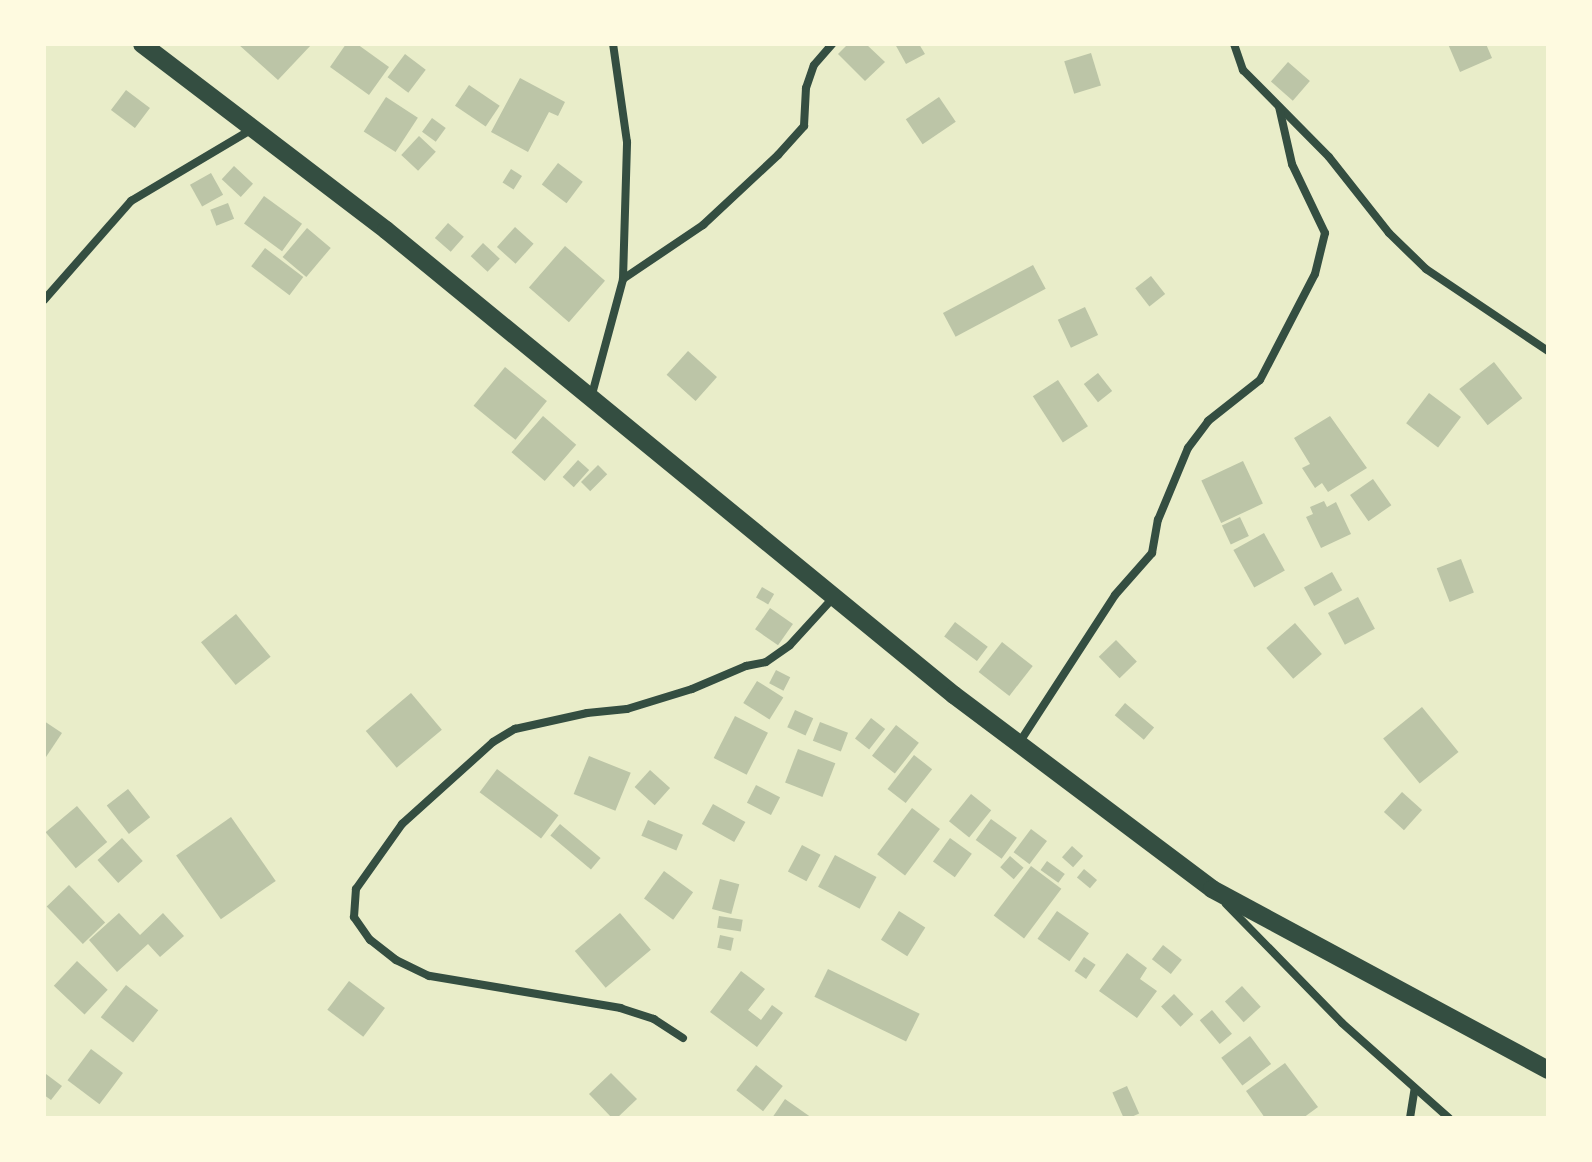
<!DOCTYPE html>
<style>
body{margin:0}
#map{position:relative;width:1592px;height:1162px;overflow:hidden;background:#e9edc9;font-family:"Golos Text",sans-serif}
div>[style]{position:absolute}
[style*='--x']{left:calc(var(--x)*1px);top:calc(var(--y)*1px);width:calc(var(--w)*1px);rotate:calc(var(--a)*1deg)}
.building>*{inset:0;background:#bcc5a7;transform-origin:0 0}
.minor>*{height:8px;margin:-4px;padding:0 4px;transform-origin:4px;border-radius:4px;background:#344e41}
.primary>*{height:18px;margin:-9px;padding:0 9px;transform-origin:9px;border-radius:9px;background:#344e41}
span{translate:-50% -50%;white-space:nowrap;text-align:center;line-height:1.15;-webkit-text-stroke:6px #fefae0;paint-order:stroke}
.frame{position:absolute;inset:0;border:46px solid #fefae0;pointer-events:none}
</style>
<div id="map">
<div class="building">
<div style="clip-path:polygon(238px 44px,312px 44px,278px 80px)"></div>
<div style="clip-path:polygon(346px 44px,357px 44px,389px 67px,369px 95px,330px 67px)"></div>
<div style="clip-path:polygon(848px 44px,866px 44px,885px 62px,865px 81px,838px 54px)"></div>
<div style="clip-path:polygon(895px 44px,919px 44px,925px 54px,906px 64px)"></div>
<div style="clip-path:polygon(1448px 44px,1486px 44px,1492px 58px,1460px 72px)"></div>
<div style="left:1091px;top:53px;width:34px;height:28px;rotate:73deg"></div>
<div style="left:405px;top:54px;width:26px;height:29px;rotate:37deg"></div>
<div style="left:1288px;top:62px;width:29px;height:26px;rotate:41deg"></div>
<div style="clip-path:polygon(520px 78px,565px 102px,558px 116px,549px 112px,528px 152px,491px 132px)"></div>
<div style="left:469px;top:85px;width:37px;height:25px;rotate:34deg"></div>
<div style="left:126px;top:90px;width:30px;height:25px;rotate:37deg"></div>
<div style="left:386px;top:97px;width:38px;height:41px;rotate:33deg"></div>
<div style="left:939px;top:97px;width:30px;height:40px;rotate:56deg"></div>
<div style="left:432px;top:118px;width:17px;height:17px;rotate:36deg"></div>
<div style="left:419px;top:136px;width:23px;height:26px;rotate:43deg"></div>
<div style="left:558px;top:163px;width:31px;height:27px;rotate:37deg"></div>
<div style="left:234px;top:166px;width:26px;height:18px;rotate:43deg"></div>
<div style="left:511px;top:169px;width:13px;height:16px;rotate:32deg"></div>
<div style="left:211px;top:173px;width:25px;height:24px;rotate:61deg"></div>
<div style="left:264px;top:196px;width:47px;height:34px;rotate:36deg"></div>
<div style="left:228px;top:203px;width:17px;height:19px;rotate:69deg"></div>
<div style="left:448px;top:223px;width:21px;height:20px;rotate:41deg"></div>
<div style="left:515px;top:227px;width:25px;height:27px;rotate:42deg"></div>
<div style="left:307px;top:228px;width:31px;height:38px;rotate:40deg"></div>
<div style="left:483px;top:243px;width:23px;height:18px;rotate:43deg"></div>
<div style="left:565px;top:246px;width:53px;height:55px;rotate:41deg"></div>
<div style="left:265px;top:248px;width:48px;height:23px;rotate:37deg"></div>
<div style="left:1033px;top:265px;width:27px;height:102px;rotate:62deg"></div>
<div style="left:1151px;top:276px;width:23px;height:20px;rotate:52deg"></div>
<div style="left:1085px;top:307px;width:31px;height:30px;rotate:65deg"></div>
<div style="left:688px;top:351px;width:39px;height:32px;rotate:42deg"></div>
<div style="left:1494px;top:362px;width:46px;height:44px;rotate:52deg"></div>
<div style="left:505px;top:367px;width:54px;height:50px;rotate:39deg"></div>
<div style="left:1098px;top:373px;width:23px;height:18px;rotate:52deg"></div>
<div style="left:1058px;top:380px;width:55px;height:30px;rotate:57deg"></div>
<div style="left:1429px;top:393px;width:40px;height:38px;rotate:37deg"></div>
<div style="left:543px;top:416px;width:44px;height:48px;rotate:41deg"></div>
<div style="clip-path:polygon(1330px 416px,1367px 468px,1328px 492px,1322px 483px,1315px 488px,1302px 468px,1310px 464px,1294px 438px)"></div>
<div style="left:578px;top:460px;width:15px;height:23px;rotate:42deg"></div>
<div style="left:1243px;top:461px;width:47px;height:46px;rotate:65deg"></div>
<div style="left:598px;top:465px;width:13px;height:24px;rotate:45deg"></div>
<div style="left:1373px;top:479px;width:32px;height:28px;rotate:55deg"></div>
<div style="clip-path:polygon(1324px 501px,1327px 507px,1336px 502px,1351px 534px,1321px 548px,1306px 517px,1313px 514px,1310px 507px)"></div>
<div style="left:1240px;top:517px;width:21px;height:20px;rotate:65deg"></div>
<div style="left:1264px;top:533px;width:43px;height:35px;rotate:61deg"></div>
<div style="left:1461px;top:559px;width:36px;height:26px;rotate:69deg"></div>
<div style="left:1332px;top:572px;width:21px;height:32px;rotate:61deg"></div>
<div style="left:762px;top:587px;width:14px;height:12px;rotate:30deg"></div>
<div style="left:1358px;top:597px;width:36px;height:34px;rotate:62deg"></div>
<div style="left:770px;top:608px;width:28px;height:26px;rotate:35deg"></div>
<div style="left:236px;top:614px;width:55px;height:45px;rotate:51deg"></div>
<div style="left:955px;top:622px;width:41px;height:18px;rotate:37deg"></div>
<div style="left:1295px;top:623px;width:41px;height:38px;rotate:49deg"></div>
<div style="left:1116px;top:640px;width:30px;height:24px;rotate:46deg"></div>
<div style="left:1002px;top:642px;width:39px;height:38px;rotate:38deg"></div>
<div style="left:776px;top:670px;width:16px;height:15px;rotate:27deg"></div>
<div style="left:757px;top:681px;width:31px;height:26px;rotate:32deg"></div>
<div style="left:411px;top:693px;width:48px;height:59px;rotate:50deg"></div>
<div style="left:1125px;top:703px;width:38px;height:16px;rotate:40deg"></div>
<div style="left:1422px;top:707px;width:58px;height:50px;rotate:51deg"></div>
<div style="left:795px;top:710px;width:20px;height:19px;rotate:24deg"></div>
<div style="left:735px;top:716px;width:37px;height:47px;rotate:27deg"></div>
<div style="left:871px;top:718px;width:18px;height:26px;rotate:38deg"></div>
<div style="clip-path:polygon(44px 721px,62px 733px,44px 760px)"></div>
<div style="left:820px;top:722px;width:30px;height:20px;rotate:21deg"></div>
<div style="left:896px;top:725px;width:29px;height:39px;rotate:38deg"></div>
<div style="left:798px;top:749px;width:40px;height:36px;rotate:21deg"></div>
<div style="left:914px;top:755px;width:23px;height:43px;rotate:38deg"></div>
<div style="left:589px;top:756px;width:45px;height:41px;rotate:22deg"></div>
<div style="left:497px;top:769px;width:77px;height:29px;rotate:37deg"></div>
<div style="left:650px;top:770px;width:27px;height:23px;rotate:42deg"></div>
<div style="left:756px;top:785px;width:27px;height:20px;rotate:27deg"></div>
<div style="left:128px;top:789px;width:36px;height:27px;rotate:52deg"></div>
<div style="left:1402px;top:792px;width:27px;height:27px;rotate:42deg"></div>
<div style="left:971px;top:794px;width:26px;height:35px;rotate:39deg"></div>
<div style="left:713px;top:804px;width:37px;height:23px;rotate:29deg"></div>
<div style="left:77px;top:806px;width:47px;height:41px;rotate:50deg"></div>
<div style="left:912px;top:808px;width:35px;height:58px;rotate:37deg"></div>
<div style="left:231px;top:817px;width:78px;height:67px;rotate:55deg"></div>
<div style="left:991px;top:819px;width:32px;height:26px;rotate:36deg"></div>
<div style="left:648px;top:820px;width:38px;height:17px;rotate:23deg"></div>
<div style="left:560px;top:824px;width:53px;height:15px;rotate:40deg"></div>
<div style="left:1031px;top:829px;width:20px;height:29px;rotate:37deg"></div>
<div style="left:122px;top:838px;width:31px;height:33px;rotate:48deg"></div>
<div style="left:950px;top:838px;width:27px;height:29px;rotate:36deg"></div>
<div style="left:802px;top:845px;width:21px;height:30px;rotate:28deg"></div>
<div style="left:1072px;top:846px;width:15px;height:15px;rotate:42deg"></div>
<div style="left:835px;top:855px;width:47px;height:36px;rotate:28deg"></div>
<div style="left:1010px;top:856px;width:18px;height:15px;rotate:41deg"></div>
<div style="left:1047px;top:861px;width:22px;height:11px;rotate:36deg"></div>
<div style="left:1031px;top:866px;width:38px;height:62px;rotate:37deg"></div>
<div style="left:1084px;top:869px;width:17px;height:11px;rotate:40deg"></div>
<div style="left:664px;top:871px;width:36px;height:34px;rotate:36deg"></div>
<div style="left:720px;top:879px;width:20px;height:31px;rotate:15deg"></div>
<div style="left:69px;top:885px;width:52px;height:31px;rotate:46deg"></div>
<div style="left:899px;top:911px;width:31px;height:34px;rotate:32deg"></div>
<div style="left:1057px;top:911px;width:39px;height:34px;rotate:35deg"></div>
<div style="clip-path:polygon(119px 913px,140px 935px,163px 913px,184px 936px,160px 957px,148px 944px,117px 972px,89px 940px)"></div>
<div style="left:620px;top:913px;width:48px;height:59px;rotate:50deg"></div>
<div style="left:719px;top:916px;width:24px;height:12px;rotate:9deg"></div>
<div style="left:720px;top:935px;width:14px;height:13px;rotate:12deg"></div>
<div style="left:1163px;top:945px;width:24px;height:18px;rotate:38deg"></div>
<div style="clip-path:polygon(1127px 953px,1147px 968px,1140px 979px,1157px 991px,1137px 1018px,1099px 991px)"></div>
<div style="left:1084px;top:957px;width:14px;height:17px;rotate:34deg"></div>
<div style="left:77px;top:961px;width:42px;height:34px;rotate:43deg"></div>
<div style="left:828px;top:969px;width:102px;height:31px;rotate:26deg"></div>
<div style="clip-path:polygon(741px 971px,765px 989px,748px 1010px,761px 1020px,772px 1005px,783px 1013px,757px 1047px,710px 1012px)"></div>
<div style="left:349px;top:981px;width:45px;height:36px;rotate:37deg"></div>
<div style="left:126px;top:985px;width:41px;height:41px;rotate:38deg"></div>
<div style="left:1242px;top:986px;width:28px;height:23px;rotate:48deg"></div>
<div style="left:1174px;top:994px;width:28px;height:18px;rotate:46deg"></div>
<div style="left:1212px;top:1010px;width:31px;height:16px;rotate:50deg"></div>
<div style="left:1250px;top:1036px;width:35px;height:36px;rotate:53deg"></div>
<div style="left:91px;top:1049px;width:40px;height:39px;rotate:37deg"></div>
<div style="clip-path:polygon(1285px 1063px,1318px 1107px,1303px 1118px,1265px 1118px,1246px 1091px)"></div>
<div style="left:756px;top:1065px;width:34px;height:32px;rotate:38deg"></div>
<div style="clip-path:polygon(611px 1073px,637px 1099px,617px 1118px,612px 1118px,589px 1094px)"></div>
<div style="clip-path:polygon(46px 1074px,62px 1086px,51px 1100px,44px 1095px)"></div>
<div style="left:1127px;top:1086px;width:30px;height:16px;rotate:66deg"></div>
<div style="clip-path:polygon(785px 1099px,812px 1118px,772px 1118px)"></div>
</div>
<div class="minor">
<div style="--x:1234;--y:44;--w:28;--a:71"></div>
<div style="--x:1243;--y:70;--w:122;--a:45.3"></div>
<div style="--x:1329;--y:157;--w:97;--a:51.7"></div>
<div style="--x:1389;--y:233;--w:52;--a:44.2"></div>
<div style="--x:1426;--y:269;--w:147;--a:33.9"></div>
<div style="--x:623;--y:279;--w:97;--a:-34"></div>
<div style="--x:703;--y:225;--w:103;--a:-43"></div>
<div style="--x:778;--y:155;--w:39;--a:-48"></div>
<div style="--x:804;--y:126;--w:38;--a:-87"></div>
<div style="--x:806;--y:88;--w:24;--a:-71"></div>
<div style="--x:814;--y:65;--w:28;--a:-49"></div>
<div style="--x:44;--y:300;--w:132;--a:-48.7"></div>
<div style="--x:131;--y:201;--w:143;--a:-30.7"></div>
<div style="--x:591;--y:398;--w:123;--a:-74.9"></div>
<div style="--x:623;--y:279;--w:137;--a:-88.3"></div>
<div style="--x:627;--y:142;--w:99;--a:-98.1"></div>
<div style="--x:1019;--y:743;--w:176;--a:-57"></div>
<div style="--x:1115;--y:595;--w:56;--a:-48.6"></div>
<div style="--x:1152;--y:553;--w:34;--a:-80"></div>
<div style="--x:1158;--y:520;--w:78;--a:-67.4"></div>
<div style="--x:1188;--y:448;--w:34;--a:-53"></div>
<div style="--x:1208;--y:421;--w:66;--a:-38.3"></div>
<div style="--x:1260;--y:380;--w:119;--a:-62.6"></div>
<div style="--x:1315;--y:274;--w:42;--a:-76.3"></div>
<div style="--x:1325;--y:233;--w:76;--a:-115.6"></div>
<div style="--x:1292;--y:164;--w:58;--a:-102.8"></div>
<div style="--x:1226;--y:904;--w:166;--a:45.7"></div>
<div style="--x:1342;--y:1023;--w:143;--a:41.6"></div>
<div style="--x:683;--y:1038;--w:35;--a:-147"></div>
<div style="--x:654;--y:1019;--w:35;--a:-162"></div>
<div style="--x:621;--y:1008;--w:195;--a:-170.5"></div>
<div style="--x:429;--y:976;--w:37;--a:-154"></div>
<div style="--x:396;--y:960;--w:33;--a:-142"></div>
<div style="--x:370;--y:940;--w:28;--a:-125"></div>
<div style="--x:354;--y:917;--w:28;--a:-86"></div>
<div style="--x:356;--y:889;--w:80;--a:-54.7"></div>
<div style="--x:402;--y:824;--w:122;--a:-42"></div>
<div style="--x:493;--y:742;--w:26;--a:-31"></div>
<div style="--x:515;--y:729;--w:74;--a:-12.5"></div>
<div style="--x:587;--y:713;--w:40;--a:-5.7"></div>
<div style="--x:627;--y:709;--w:68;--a:-17.1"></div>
<div style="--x:692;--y:689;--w:59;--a:-23.1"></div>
<div style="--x:746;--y:666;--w:20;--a:-11"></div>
<div style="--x:766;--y:662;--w:29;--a:-35"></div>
<div style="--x:790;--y:645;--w:64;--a:-47.5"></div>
<div style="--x:1410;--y:1118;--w:30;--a:-81"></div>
</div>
<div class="primary">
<div style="--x:142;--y:44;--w:307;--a:37.3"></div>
<div style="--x:386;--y:230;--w:734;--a:39.31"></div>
<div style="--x:954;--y:695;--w:323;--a:36.9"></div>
<div style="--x:1212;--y:889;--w:382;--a:28.3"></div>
</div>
<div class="frame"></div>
</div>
